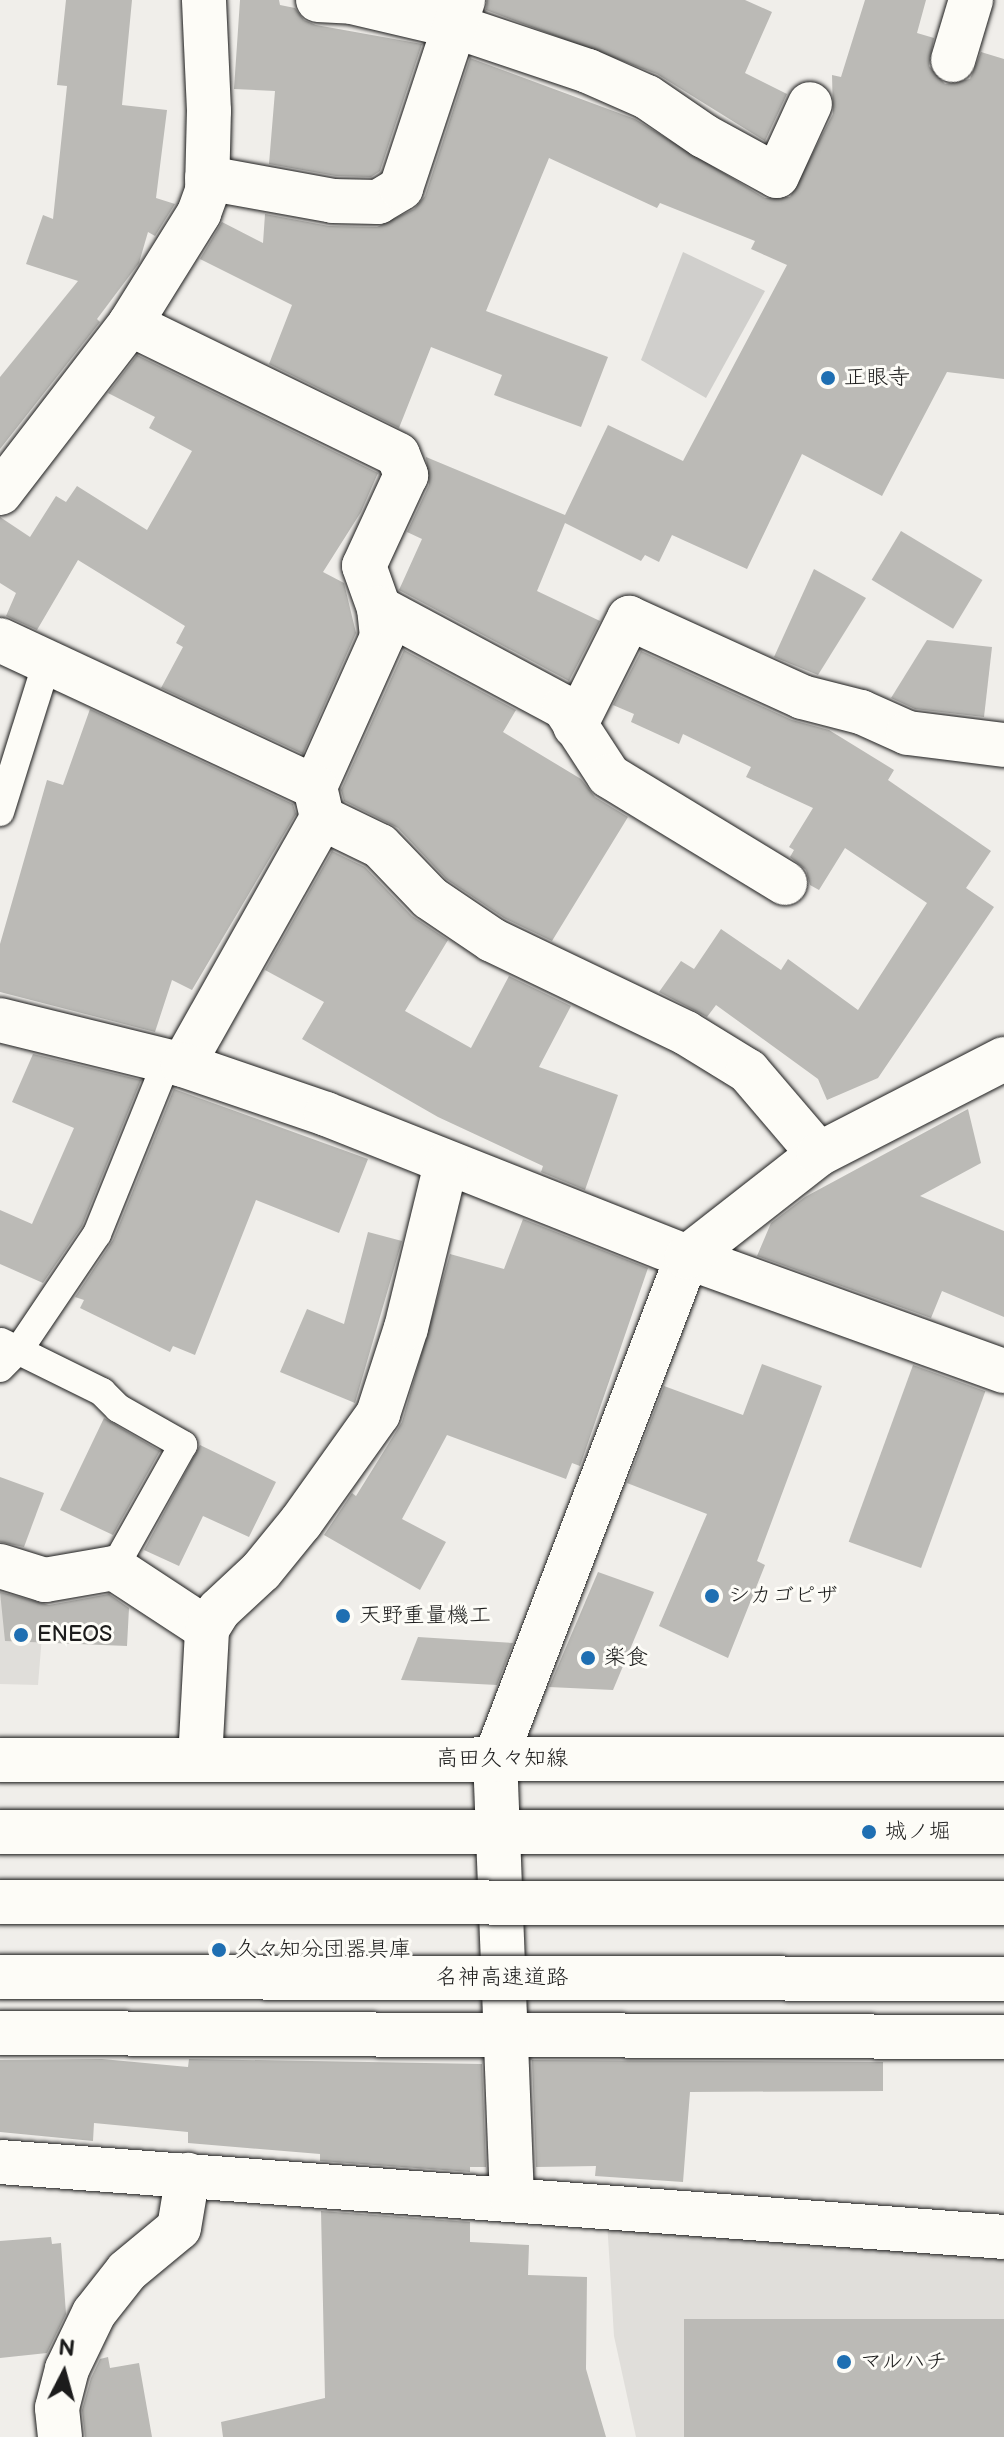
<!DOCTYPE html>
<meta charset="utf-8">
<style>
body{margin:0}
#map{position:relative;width:1004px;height:2437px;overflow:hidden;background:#f0eeea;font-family:"Balsamiq Sans","Klee One",sans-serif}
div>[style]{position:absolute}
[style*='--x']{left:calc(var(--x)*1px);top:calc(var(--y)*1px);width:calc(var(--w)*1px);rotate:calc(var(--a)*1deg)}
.built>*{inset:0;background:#e0deda}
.green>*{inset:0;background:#d0cfcc}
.building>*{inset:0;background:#bbbab6;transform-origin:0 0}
.roads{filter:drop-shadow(0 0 2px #1c1c1c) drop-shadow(0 0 2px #1c1c1c)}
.lane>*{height:28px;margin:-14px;padding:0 14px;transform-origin:14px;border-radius:14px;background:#fdfcf7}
.street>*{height:44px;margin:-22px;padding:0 22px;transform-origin:22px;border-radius:22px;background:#fdfcf7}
.secondary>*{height:44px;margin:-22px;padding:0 22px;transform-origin:22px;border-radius:22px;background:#fdfcf7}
.bridges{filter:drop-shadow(0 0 2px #1c1c1c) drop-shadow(0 0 2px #1c1c1c)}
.highway-bridge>*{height:44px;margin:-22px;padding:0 22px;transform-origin:22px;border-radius:22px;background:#fdfcf7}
.dots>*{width:22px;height:22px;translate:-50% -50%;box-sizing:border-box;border:4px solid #fdfcf7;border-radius:50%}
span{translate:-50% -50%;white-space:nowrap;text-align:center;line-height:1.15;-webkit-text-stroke:6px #fdfcf7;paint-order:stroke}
.poi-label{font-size:22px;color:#1c1c1c}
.left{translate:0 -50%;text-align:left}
.street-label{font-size:22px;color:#1c1c1c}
.north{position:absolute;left:24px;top:2333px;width:80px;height:80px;-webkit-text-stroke:6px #fdfcf7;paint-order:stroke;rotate:6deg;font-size:22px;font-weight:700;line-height:32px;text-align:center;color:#1c1c1c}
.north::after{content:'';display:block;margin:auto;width:28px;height:36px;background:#1c1c1c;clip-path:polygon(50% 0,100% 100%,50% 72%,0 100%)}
</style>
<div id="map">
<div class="built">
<div style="clip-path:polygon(0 1574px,46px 1586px,38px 1685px,0 1684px)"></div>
<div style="clip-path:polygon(607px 2220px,1004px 2249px,1004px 2437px,636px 2437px,614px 2336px)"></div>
</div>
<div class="green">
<div style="clip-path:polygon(683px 252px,765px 291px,706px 398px,641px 360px)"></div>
</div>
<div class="building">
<div style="clip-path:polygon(66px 0,132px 0,122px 105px,167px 110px,156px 198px,175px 204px,155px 236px,148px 232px,139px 263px,97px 319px,100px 322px,0 449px,0 377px,78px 281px,26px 264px,43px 215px,53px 219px,67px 86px,57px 85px)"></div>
<div style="clip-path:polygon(240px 0,279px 0,280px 5px,295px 8px,304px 20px,316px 25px,422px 44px,380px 171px,371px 177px,336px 176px,269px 164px,275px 91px,234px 89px)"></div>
<div style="clip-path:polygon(487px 0,745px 0,772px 12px,745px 73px,787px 94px,765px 141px,657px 74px,486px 10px)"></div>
<div style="clip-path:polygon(865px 0,926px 0,917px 33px,934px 38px,929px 66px,945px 84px,970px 79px,981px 52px,1004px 59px,1004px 379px,947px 372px,882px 496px,802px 454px,747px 569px,672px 535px,659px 562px,645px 555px,641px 561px,565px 523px,537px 591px,600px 621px,569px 681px,399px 590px,422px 539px,407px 532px,429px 485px,426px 457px,565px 515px,608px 425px,683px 461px,787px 265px,751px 249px,755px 241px,660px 203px,657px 208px,549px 158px,486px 311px,608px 357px,581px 427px,494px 395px,502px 375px,431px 347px,399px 428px,269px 364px,292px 305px,200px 259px,222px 222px,263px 243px,265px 214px,329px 226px,377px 227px,414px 209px,425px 196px,470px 58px,635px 119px,765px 198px,790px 197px,833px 114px,832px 75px,841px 77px)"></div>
<div style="clip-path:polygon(137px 355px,378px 473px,361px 512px,323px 572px,344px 583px,356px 633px,303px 754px,161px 688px,183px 647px,176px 643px,185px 626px,78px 560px,37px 630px,6px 616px,16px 593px,0 583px,0 517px,30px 537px,56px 496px,66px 502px,77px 486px,147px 530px,192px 451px,149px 428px,155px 417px,108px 393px)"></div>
<div style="left:901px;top:531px;width:95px;height:57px;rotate:31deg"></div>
<div style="clip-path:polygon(814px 569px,866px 598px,818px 675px,774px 657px)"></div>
<div style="clip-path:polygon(927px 640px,992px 647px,984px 717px,915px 709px,891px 698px)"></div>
<div style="clip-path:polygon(404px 650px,516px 710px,503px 732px,581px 779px,595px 797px,628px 817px,552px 941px,504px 918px,446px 879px,398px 828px,344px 801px,341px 790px)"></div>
<div style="clip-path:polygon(641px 651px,792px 720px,829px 730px,894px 770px,888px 780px,991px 851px,966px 888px,994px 907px,878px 1078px,827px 1100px,818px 1079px,716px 1005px,707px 1017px,659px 992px,681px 961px,694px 969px,721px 929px,781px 970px,788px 959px,858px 1010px,927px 903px,845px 848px,819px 890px,810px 885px,806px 870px,790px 857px,794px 850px,789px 847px,813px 808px,746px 777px,751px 767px,683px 734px,679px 744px,631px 722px,634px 714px,613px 705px)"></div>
<div style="clip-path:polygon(90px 709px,293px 804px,296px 814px,192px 990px,172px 980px,155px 1032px,0 992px,0 944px,47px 780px,63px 785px)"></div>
<div style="clip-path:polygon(332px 851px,365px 867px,412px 916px,448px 940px,405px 1011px,471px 1048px,509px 976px,571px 1006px,539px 1067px,618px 1095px,585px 1190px,541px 1172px,543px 1166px,438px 1117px,302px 1039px,324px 1002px,265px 970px)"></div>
<div style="clip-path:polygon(33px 1054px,141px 1080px,82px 1226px,43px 1283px,0 1264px,0 1210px,32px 1224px,74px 1128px,12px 1102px)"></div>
<div style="clip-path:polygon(174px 1089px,368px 1159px,339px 1233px,256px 1200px,195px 1355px,173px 1346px,170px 1352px,80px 1308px,84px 1300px,75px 1297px,113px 1240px)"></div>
<div style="clip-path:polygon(968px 1109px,981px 1163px,920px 1196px,1004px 1231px,1004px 1317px,942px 1291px,931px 1318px,757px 1256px,771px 1223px,805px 1197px)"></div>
<div style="clip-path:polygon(523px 1219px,648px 1268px,580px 1466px,572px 1463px,566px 1479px,447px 1435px,402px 1519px,446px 1542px,420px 1590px,324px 1535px,352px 1493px,356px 1496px,402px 1422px,450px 1254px,504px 1269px)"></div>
<div style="clip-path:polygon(368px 1232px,402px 1241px,355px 1403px,280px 1372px,307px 1309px,344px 1324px)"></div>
<div style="clip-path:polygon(762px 1364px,822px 1386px,757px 1561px,765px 1565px,728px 1658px,659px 1626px,707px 1514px,627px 1483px,664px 1386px,743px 1415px)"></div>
<div style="left:913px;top:1365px;width:77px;height:188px;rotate:20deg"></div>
<div style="clip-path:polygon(104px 1418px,160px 1451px,113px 1535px,60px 1510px)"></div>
<div style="clip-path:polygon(200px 1445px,276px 1482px,249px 1537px,203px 1516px,179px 1566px,144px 1550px)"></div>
<div style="clip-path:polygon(0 1477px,44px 1493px,24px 1547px,0 1542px)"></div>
<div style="clip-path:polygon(598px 1572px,654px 1592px,613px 1690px,549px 1687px)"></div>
<div style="clip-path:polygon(0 1592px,49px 1605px,109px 1594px,129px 1608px,127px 1646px,5px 1641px)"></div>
<div style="clip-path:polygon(418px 1637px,513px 1643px,497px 1685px,401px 1680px)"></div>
<div style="clip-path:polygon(102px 2059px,188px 2067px,189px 2059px,482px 2064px,486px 2167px,470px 2167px,470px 2172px,320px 2161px,320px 2154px,188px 2143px,188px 2132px,94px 2123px,93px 2141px,0 2132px,0 2060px)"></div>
<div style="clip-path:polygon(532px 2060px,883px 2062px,883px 2091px,690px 2092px,683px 2182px,595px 2176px,596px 2166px,536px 2167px)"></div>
<div style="clip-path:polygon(321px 2211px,470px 2222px,470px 2242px,529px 2245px,528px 2275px,587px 2277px,586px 2369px,606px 2437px,223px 2437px,221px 2422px,325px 2398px)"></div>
<div style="clip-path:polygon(51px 2237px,52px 2244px,61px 2243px,66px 2314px,47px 2353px,0 2358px,0 2241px)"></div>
<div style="left:1004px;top:2319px;width:118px;height:320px;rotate:90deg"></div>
<div style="clip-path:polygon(108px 2357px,110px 2368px,139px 2363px,152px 2437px,85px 2437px,82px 2410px,91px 2378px,100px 2359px)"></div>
</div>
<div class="roads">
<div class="lane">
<div style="--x:0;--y:812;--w:160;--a:-72.6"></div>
<div style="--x:1;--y:1342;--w:113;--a:26.3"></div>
<div style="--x:102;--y:1392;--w:23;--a:45"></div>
<div style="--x:118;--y:1408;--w:75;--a:29.6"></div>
<div style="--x:183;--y:1445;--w:141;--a:119.3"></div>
<div style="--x:0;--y:1368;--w:28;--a:-45"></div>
<div style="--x:20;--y:1348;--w:138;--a:-56"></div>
<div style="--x:97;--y:1234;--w:187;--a:-68"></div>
</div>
<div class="street">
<div style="--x:318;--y:0;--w:34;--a:3"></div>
<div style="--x:352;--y:2;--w:105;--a:13.2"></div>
<div style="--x:454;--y:26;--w:141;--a:18.6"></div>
<div style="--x:588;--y:71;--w:64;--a:23.8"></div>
<div style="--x:647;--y:97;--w:69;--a:34.4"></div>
<div style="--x:704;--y:136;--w:83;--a:28.7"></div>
<div style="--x:777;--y:176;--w:79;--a:-65.4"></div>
<div style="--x:953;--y:60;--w:63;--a:-73.3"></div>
<div style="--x:207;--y:178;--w:128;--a:10.3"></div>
<div style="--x:333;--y:201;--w:45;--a:1.3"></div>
<div style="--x:378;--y:202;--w:27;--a:-31"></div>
<div style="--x:401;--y:188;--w:198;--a:-71.7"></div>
<div style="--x:130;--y:324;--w:298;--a:26"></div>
<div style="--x:398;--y:455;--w:22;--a:68"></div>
<div style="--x:406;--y:475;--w:100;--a:114.8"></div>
<div style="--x:364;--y:566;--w:45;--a:70.3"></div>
<div style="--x:379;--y:608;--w:29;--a:84"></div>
<div style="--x:382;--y:637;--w:164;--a:114.1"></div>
<div style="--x:315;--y:787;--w:32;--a:77"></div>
<div style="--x:322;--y:818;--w:283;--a:119.4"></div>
<div style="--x:0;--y:493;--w:213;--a:-52.4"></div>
<div style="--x:130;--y:324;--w:131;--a:-58.1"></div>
<div style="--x:199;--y:213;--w:23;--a:-70"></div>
<div style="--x:207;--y:191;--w:80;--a:-88.6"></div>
<div style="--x:209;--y:111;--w:111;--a:-92.6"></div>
<div style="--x:379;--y:608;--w:210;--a:28.2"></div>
<div style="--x:564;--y:707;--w:82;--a:56.9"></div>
<div style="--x:609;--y:776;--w:206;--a:31.3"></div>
<div style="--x:0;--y:640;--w:348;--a:25"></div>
<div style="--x:575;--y:726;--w:121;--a:-63.4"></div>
<div style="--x:629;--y:618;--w:190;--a:24.5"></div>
<div style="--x:802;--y:697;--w:61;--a:14.3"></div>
<div style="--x:861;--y:712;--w:51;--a:24.1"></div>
<div style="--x:908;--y:733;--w:97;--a:7.1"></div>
<div style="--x:322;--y:818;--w:64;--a:25.8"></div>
<div style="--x:380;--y:846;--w:72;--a:46.1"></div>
<div style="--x:430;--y:898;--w:75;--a:34.1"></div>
<div style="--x:492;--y:940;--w:215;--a:25.6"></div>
<div style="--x:686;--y:1033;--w:73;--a:31.5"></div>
<div style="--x:748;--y:1071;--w:109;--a:49.5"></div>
<div style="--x:0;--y:1020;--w:188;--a:13.8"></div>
<div style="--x:183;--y:1065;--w:151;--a:18.9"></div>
<div style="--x:326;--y:1114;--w:388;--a:21.6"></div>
<div style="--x:687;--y:1257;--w:337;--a:19.8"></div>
<div style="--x:0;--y:1566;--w:47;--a:17.3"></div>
<div style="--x:45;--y:1580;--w:70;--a:-9.9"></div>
<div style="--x:114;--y:1568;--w:111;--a:33.3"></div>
<div style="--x:200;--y:1760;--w:131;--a:-86.9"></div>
<div style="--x:207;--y:1629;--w:22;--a:-58"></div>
<div style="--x:219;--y:1610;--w:57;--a:-42.9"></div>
<div style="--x:261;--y:1571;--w:63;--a:-50.8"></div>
<div style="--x:301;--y:1522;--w:133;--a:-54.5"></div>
<div style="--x:378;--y:1414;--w:90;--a:-72"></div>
<div style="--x:406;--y:1328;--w:169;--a:-76.3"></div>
<div style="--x:0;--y:2033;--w:1004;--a:0.23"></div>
<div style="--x:0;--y:2162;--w:1007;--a:4.27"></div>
<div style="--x:512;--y:2199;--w:440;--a:-92.2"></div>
<div style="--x:495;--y:1759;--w:537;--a:-69.07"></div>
<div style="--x:687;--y:1257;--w:167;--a:-38"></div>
<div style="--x:819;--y:1154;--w:208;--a:-27.2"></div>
<div style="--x:60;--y:2437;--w:29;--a:-96"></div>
<div style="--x:57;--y:2408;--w:40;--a:-75.6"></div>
<div style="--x:67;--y:2369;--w:62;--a:-64.3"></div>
<div style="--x:94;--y:2313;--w:53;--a:-51.8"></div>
<div style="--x:127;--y:2271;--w:67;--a:-39.6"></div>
<div style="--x:179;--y:2228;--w:54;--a:-80.4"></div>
</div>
<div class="secondary">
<div style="--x:0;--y:1760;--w:1004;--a:-0.06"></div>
<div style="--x:0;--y:1832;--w:1004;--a:0"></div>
</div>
</div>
<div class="bridges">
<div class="highway-bridge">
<div style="--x:0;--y:1902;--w:1004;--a:0.06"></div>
<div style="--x:0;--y:1977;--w:1004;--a:0.11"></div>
</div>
</div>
<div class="dots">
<div style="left:828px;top:378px;background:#1f6fb2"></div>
<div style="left:712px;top:1596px;background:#1f6fb2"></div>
<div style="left:343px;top:1616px;background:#1f6fb2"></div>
<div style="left:21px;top:1635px;background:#1f6fb2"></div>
<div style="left:588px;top:1658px;background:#1f6fb2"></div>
<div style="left:869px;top:1832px;background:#1f6fb2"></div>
<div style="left:219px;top:1950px;background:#1f6fb2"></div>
<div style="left:844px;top:2362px;background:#1f6fb2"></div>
</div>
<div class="poi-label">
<span class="left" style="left:844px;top:378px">正眼寺</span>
<span class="left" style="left:728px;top:1596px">シカゴピザ</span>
<span class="left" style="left:359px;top:1616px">天野重量機工</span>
<span class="left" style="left:37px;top:1635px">ENEOS</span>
<span class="left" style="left:604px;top:1658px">楽食</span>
<span class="left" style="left:885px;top:1832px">城ノ堀</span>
<span class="left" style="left:235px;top:1950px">久々知分団器具庫</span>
<span class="left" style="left:860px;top:2362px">マルハチ</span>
</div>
<div class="street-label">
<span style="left:502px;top:1759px">高田久々知線</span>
<span style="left:502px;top:1978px">名神高速道路</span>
</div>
<div class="north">N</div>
</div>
